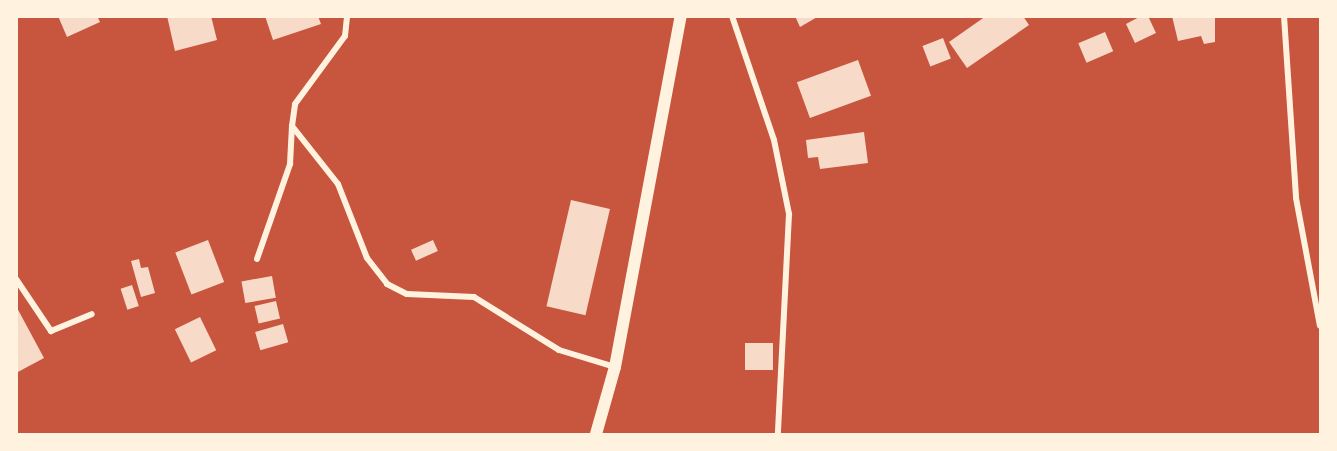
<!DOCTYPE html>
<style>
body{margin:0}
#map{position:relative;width:1337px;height:451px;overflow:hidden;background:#c8553d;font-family:"DM Sans",sans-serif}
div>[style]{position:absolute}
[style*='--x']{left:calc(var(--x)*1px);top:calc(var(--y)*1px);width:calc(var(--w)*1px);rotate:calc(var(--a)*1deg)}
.building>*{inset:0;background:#f7dbc8;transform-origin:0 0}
.minor>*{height:6px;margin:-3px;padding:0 3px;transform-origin:3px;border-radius:3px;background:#fff3e0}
.secondary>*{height:12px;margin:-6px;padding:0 6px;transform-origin:6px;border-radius:6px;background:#fff3e0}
span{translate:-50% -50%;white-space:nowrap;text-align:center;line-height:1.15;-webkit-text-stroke:4.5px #fff3e0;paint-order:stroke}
.frame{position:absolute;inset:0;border:18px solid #fff3e0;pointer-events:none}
</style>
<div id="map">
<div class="building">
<div style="clip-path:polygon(58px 16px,97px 16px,100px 22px,67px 37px)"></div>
<div style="clip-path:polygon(167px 16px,211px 16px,217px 40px,175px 51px)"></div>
<div style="clip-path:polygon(265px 16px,318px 16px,321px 24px,273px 40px)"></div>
<div style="clip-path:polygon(795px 16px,819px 16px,800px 27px)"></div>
<div style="clip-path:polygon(986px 16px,1023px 16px,1029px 25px,967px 68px,949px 42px)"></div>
<div style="clip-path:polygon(1141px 16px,1148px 16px,1156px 33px,1135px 43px,1126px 24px)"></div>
<div style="clip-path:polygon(1172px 16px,1215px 16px,1215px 42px,1204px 44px,1201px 36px,1178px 41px)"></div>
<div style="left:1105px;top:32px;width:21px;height:29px;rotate:67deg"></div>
<div style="left:943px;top:38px;width:22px;height:22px;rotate:69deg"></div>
<div style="left:858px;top:60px;width:38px;height:65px;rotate:70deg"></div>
<div style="clip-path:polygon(864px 132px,868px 163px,820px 169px,818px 157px,808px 158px,806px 140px)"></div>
<div style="left:571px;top:200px;width:40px;height:109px;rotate:13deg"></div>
<div style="left:208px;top:240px;width:45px;height:35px;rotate:69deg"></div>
<div style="left:433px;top:240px;width:12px;height:24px;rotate:66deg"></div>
<div style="clip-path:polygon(139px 259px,141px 268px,148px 267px,155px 293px,141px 297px,131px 261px)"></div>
<div style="left:272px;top:276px;width:22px;height:31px;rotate:80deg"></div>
<div style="left:132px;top:285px;width:22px;height:12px;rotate:72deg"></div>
<div style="left:276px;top:301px;width:18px;height:22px;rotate:77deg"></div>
<div style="clip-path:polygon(16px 306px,44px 358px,16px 373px)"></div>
<div style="left:200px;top:317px;width:37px;height:28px;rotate:64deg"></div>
<div style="left:283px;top:324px;width:19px;height:29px;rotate:74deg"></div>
<div style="left:745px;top:343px;width:28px;height:27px"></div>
</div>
<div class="minor">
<div style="--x:732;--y:16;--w:131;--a:71.3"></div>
<div style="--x:774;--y:140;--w:76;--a:78.5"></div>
<div style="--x:789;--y:214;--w:220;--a:92.9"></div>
<div style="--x:1284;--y:16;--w:182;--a:86.2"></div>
<div style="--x:1296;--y:198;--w:130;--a:79.4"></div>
<div style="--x:292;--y:126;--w:22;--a:-82"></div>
<div style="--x:295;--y:104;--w:84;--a:-53.7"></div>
<div style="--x:345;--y:36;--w:20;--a:-84"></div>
<div style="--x:257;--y:259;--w:101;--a:-70.8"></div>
<div style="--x:290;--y:164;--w:38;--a:-87"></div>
<div style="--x:292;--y:126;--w:74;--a:51.6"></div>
<div style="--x:338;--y:184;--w:79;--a:68.6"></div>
<div style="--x:367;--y:258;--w:33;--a:52"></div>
<div style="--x:387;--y:284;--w:22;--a:27"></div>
<div style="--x:407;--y:294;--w:67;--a:2.6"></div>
<div style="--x:474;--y:297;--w:100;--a:31.9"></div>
<div style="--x:559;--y:350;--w:59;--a:16.9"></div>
<div style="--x:16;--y:279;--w:63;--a:56.1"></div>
<div style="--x:51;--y:331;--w:44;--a:-22.5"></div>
</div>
<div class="secondary">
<div style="--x:596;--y:434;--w:70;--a:-74.2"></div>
<div style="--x:615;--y:367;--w:357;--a:-79.4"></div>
</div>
<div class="frame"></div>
</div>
